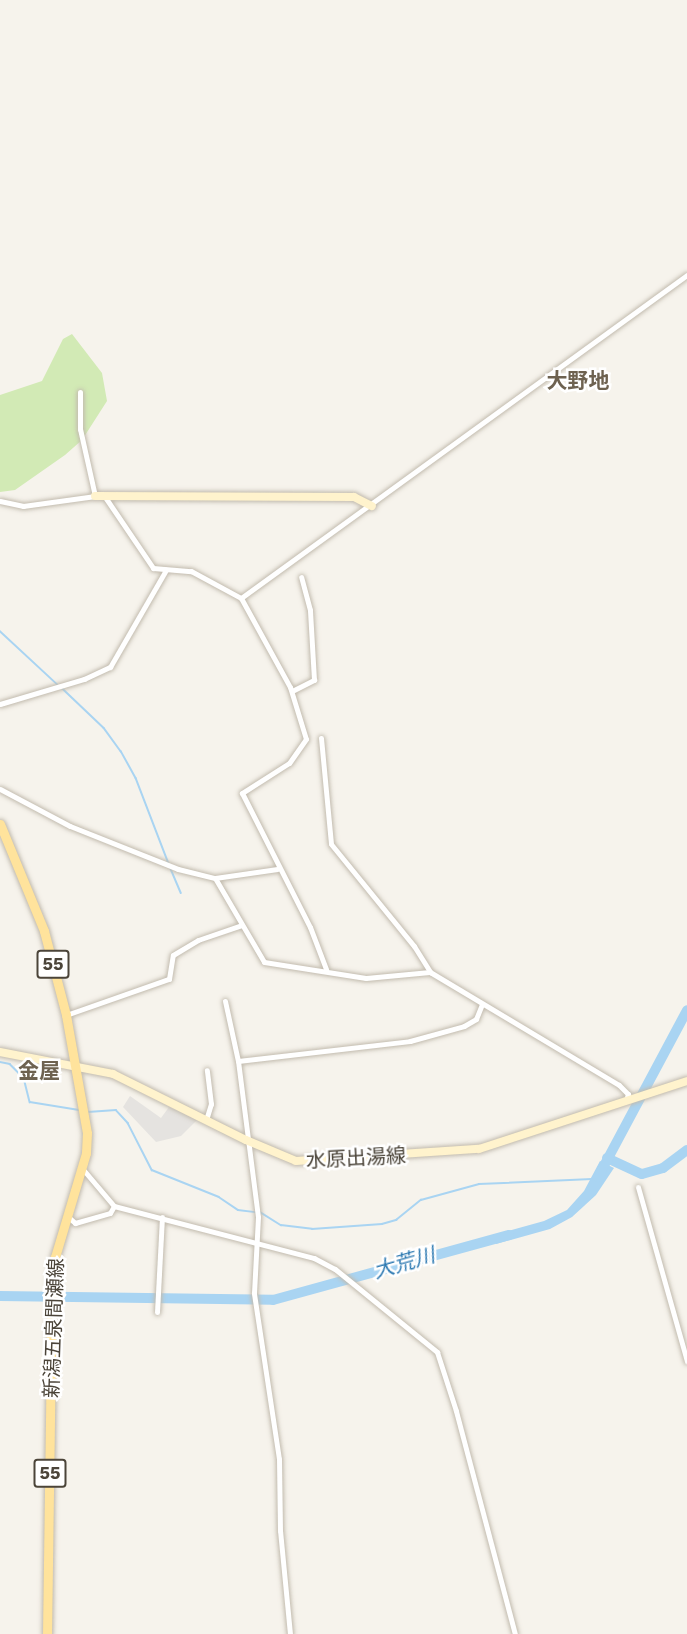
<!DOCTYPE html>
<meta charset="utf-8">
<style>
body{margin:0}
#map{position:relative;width:687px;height:1634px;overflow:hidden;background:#f6f3ec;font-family:"Work Sans","Noto Sans JP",sans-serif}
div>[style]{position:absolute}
.green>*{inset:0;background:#d2eab5}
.parking>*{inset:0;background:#e5e3e0}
.water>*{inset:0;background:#a9d4f2}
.stream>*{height:1.5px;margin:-0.75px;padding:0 0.75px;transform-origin:0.75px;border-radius:0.75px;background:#a9d4f2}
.river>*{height:10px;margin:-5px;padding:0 5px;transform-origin:5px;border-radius:5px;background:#a9d4f2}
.roads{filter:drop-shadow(0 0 2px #c2bbae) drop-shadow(0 0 2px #c2bbae)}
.street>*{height:5px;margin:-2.5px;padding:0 2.5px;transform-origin:2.5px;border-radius:2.5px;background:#fff}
.secondary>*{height:8px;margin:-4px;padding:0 4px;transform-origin:4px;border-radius:4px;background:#fff3cd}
.primary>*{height:9px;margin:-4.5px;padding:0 4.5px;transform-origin:4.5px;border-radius:4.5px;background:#ffe39c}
span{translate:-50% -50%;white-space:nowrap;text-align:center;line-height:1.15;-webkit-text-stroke:5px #fff;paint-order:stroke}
.shield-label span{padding:2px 4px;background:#fff;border:2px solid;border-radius:4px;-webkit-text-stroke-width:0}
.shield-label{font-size:18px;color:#4b4439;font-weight:700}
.street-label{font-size:20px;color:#4b4439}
.neighbourhood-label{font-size:21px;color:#6e6250;font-weight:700}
.water-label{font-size:21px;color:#2e7ab2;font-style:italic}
</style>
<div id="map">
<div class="green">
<i style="clip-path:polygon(72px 334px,102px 373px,107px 401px,82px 440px,65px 455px,15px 490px,0 492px,0 395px,42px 381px,63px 339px)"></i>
</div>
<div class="parking">
<i style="clip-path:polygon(130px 1096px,161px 1118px,169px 1107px,197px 1120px,181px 1136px,156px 1142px,123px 1107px)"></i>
</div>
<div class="water">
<i style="clip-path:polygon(600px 1161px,614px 1168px,596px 1195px,572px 1217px,550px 1229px,496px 1244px,494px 1235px,544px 1221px,567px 1210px,584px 1191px)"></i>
</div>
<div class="stream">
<i style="left:0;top:631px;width:78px;rotate:42.9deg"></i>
<i style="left:61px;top:687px;width:59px;rotate:43.6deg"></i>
<i style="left:104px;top:728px;width:29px;rotate:54deg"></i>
<i style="left:121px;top:751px;width:31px;rotate:61deg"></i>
<i style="left:136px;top:778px;width:92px;rotate:69deg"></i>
<i style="left:171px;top:869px;width:26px;rotate:67deg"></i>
<i style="left:0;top:1062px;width:10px;rotate:11deg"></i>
<i style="left:10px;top:1064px;width:20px;rotate:45deg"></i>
<i style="left:24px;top:1078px;width:25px;rotate:76deg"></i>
<i style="left:30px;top:1102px;width:51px;rotate:9.1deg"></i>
<i style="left:88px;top:1112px;width:28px;rotate:-4deg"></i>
<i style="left:116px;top:1110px;width:18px;rotate:47deg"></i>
<i style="left:128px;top:1123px;width:53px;rotate:62.9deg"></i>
<i style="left:152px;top:1170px;width:72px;rotate:21.9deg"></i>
<i style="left:219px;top:1197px;width:23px;rotate:34deg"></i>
<i style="left:238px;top:1210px;width:17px;rotate:7deg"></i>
<i style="left:260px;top:1212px;width:25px;rotate:32deg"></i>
<i style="left:281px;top:1225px;width:31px;rotate:7deg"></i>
<i style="left:312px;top:1229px;width:70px;rotate:-4.1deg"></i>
<i style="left:382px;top:1224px;width:15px;rotate:-16deg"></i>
<i style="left:396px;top:1220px;width:32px;rotate:-39deg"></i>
<i style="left:421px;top:1200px;width:60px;rotate:-15.4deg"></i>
<i style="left:479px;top:1184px;width:113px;rotate:-2.5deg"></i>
</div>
<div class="river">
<i style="left:607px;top:1158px;width:38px;rotate:25deg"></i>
<i style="left:642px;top:1174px;width:22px;rotate:-16deg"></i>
<i style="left:663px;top:1168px;width:30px;rotate:-37deg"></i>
<i style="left:598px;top:1177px;width:189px;rotate:-61.9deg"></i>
<i style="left:0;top:1296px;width:273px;rotate:0.8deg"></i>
<i style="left:273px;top:1300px;width:245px;rotate:-15.4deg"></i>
</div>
<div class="roads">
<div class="street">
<i style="left:105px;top:497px;width:86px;rotate:55.9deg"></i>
<i style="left:153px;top:568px;width:38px;rotate:5deg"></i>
<i style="left:191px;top:571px;width:57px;rotate:28.4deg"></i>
<i style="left:241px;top:598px;width:102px;rotate:61.2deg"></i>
<i style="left:290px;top:687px;width:54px;rotate:72.9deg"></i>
<i style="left:306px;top:739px;width:29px;rotate:125deg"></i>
<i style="left:289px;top:763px;width:56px;rotate:147.4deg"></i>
<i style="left:242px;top:793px;width:150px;rotate:63.1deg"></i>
<i style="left:310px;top:927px;width:45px;rotate:69.1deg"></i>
<i style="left:0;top:501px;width:24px;rotate:12deg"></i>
<i style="left:23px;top:506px;width:73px;rotate:-7.9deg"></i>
<i style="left:95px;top:496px;width:69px;rotate:-102.6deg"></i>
<i style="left:80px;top:429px;width:37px;rotate:-90deg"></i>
<i style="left:241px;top:598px;width:551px;rotate:-35.91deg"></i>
<i style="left:292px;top:691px;width:25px;rotate:-27deg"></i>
<i style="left:314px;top:680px;width:70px;rotate:-93.3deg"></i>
<i style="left:310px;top:610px;width:34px;rotate:-105deg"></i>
<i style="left:0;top:704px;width:88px;rotate:-16.6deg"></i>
<i style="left:84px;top:679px;width:29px;rotate:-25deg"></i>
<i style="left:110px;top:667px;width:112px;rotate:-60deg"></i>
<i style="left:321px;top:738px;width:106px;rotate:84.6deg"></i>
<i style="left:331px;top:844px;width:132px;rotate:50.9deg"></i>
<i style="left:414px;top:946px;width:31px;rotate:58deg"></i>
<i style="left:430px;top:972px;width:220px;rotate:30.9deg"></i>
<i style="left:619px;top:1085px;width:13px;rotate:45deg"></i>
<i style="left:628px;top:1094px;width:6px;rotate:108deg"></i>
<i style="left:0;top:789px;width:79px;rotate:27.9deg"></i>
<i style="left:70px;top:826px;width:116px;rotate:21.7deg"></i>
<i style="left:178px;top:869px;width:38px;rotate:14deg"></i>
<i style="left:215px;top:878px;width:63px;rotate:-8.3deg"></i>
<i style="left:215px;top:878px;width:97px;rotate:59.7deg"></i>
<i style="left:264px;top:962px;width:103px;rotate:8.9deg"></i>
<i style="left:366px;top:978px;width:64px;rotate:-5.4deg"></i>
<i style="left:225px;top:1001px;width:61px;rotate:77.8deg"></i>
<i style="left:66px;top:1015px;width:109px;rotate:-19.3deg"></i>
<i style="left:169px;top:979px;width:24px;rotate:-81deg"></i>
<i style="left:173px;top:955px;width:29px;rotate:-31deg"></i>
<i style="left:198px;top:940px;width:46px;rotate:-18.8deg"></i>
<i style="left:206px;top:1120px;width:17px;rotate:-73deg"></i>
<i style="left:211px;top:1104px;width:34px;rotate:-97deg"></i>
<i style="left:81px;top:1167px;width:51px;rotate:49.8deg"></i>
<i style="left:114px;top:1206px;width:207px;rotate:14.6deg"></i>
<i style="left:314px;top:1258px;width:24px;rotate:28deg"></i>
<i style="left:335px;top:1269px;width:132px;rotate:39.1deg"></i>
<i style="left:437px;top:1352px;width:62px;rotate:72.1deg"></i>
<i style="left:456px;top:1411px;width:231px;rotate:75.2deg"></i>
<i style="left:638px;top:1187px;width:181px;rotate:74.3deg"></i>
<i style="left:67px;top:1216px;width:11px;rotate:41deg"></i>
<i style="left:75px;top:1223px;width:36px;rotate:-16deg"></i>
<i style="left:110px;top:1213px;width:8px;rotate:-60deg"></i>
<i style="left:157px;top:1312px;width:95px;rotate:-87deg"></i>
<i style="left:290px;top:1634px;width:103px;rotate:-95.5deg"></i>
<i style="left:280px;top:1531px;width:72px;rotate:-90.8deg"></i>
<i style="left:279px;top:1459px;width:168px;rotate:-98.6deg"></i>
<i style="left:254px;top:1293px;width:76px;rotate:-87deg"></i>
<i style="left:258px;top:1217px;width:157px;rotate:-97.3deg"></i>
<i style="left:238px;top:1061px;width:173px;rotate:-6.6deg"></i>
<i style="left:410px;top:1041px;width:56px;rotate:-15.5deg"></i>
<i style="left:464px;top:1026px;width:14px;rotate:-30deg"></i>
<i style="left:476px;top:1019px;width:16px;rotate:-68deg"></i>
</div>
<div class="secondary">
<i style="left:95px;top:496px;width:259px;rotate:0.2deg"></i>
<i style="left:354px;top:497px;width:20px;rotate:27deg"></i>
<i style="left:0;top:1052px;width:115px;rotate:11deg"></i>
<i style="left:113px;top:1074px;width:148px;rotate:26.4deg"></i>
<i style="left:246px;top:1140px;width:54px;rotate:22.8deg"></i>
<i style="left:296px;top:1161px;width:183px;rotate:-3.8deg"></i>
<i style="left:479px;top:1149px;width:219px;rotate:-18.1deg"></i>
</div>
<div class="primary">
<i style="left:0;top:824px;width:116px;rotate:67.6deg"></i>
<i style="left:44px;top:931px;width:87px;rotate:75.3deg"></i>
<i style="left:66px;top:1015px;width:120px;rotate:79.9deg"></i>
<i style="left:87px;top:1133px;width:20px;rotate:93deg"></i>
<i style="left:86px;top:1153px;width:109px;rotate:106.6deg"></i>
<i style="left:55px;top:1257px;width:20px;rotate:99deg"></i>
<i style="left:52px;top:1277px;width:357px;rotate:90.8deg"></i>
</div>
</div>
<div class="shield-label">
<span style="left:53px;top:964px">55</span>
<span style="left:50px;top:1473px">55</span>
</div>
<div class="street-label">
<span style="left:356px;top:1158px;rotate:-3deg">水原出湯線</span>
<span style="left:54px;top:1328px;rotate:-88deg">新潟五泉間瀬線</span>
</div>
<div class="neighbourhood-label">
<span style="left:578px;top:381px">大野地</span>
<span style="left:39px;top:1071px">金屋</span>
</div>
<div class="water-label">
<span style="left:404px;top:1263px;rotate:-16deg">大荒川</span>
</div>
</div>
